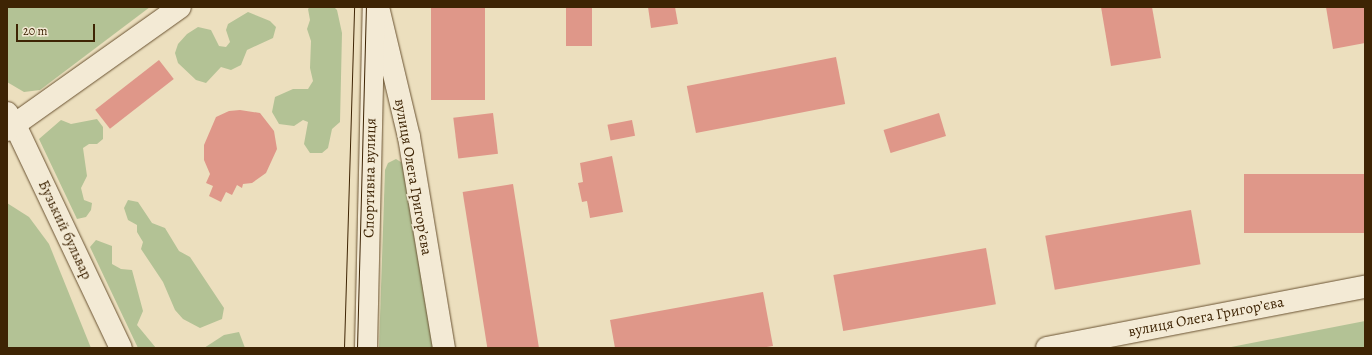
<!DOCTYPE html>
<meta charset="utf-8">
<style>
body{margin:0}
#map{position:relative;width:1372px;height:355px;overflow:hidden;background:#ecdfbe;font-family:Alegreya,serif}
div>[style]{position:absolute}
.green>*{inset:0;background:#b3c295}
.building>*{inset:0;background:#df9789;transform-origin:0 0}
.roads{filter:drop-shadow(0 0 1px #6a5332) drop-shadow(0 0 1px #6a5332)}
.minor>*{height:22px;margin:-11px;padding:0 11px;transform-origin:11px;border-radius:11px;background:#f3ead5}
.tertiary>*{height:22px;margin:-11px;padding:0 11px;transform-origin:11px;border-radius:11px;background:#f3ead5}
.tram>*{height:1px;margin:-0.5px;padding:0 0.5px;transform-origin:0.5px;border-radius:0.5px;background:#3e2404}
span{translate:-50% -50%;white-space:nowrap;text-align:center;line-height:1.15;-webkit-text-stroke:3.5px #f3ead5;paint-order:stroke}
.street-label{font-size:15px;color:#3e2404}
.frame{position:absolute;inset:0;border:8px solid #3e2404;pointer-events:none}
.scale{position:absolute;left:16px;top:24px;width:79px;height:18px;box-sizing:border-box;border:2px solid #3e2404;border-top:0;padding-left:5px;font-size:12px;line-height:14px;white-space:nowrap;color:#3e2404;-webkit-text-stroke:3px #f3ead5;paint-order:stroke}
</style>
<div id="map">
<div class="green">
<i style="clip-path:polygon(7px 7px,150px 7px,40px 90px,24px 92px,7px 82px)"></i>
<i style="clip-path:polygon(310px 7px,334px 7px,337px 10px,342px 33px,340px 122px,332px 129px,328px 148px,322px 153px,310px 153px,304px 144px,308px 122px,303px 120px,294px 126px,279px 124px,272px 112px,275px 97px,293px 89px,308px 89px,313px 81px,310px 68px,311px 41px,307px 29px,310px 20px,308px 9px)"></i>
<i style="clip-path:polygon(248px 12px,270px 21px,276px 27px,273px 38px,247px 50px,241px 65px,231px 70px,221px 67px,206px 83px,196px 80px,178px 63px,175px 53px,178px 44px,187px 34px,198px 27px,211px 30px,219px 46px,226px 47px,230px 42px,226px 30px,228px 24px)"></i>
<i style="clip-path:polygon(97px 119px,103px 127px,103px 139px,97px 144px,89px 144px,83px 148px,87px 176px,81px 188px,84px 200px,92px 203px,91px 210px,86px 217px,77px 219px,39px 139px,61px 120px,71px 124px)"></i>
<i style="clip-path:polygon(396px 159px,404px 164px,435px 348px,379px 348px,385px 170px,388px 163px)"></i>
<i style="clip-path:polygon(128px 200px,138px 202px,152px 223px,165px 228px,179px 251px,190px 257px,224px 308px,222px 319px,200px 328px,183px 319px,175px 310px,163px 282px,141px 249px,143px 242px,137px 232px,137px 225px,128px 220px,124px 208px)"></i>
<i style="clip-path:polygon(7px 203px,29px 217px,49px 244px,91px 348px,7px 348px)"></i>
<i style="clip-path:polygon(96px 240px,112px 246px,112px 264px,121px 269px,132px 270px,143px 311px,137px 325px,156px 348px,138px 348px,90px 247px)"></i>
<i style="clip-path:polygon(1365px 321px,1365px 348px,1226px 348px)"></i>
<i style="clip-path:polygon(239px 332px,245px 348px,204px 348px,224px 335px)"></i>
</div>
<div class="building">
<i style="left:431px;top:7px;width:54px;height:93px"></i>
<i style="left:566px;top:7px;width:26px;height:39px"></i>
<i style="clip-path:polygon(648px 7px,675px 7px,678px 24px,651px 28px)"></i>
<i style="clip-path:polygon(1101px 7px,1152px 7px,1161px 58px,1111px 66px)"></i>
<i style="clip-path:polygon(1326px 7px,1365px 7px,1365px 43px,1333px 49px)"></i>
<i style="left:836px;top:57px;width:48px;height:152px;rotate:79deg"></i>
<i style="left:159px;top:60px;width:24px;height:81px;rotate:52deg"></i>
<i style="clip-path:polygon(240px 110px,260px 113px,274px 131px,277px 149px,266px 173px,252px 183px,243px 184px,242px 188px,237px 185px,232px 195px,226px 192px,221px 202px,209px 196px,213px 186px,206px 183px,210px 174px,204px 160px,204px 145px,216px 117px,229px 111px)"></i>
<i style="left:493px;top:113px;width:41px;height:40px;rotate:83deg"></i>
<i style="left:939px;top:113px;width:24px;height:58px;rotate:73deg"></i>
<i style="left:632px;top:120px;width:16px;height:25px;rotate:79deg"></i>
<i style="clip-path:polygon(612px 156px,623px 212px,590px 218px,587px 201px,582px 202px,578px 183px,583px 182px,580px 163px)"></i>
<i style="left:1365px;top:174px;width:59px;height:121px;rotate:90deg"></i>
<i style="left:513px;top:184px;width:166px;height:51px;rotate:81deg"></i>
<i style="left:1191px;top:210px;width:55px;height:148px;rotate:80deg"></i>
<i style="left:986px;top:248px;width:57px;height:155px;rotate:80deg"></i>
<i style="clip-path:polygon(763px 292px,773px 346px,761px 348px,615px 348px,610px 320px)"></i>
</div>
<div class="roads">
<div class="minor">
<i style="left:378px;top:7px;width:134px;rotate:76.6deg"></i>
<i style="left:409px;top:137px;width:214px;rotate:80.6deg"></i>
<i style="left:7px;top:113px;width:14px;rotate:56deg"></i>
<i style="left:15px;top:125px;width:247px;rotate:64.6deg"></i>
<i style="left:7px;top:130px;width:212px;rotate:-35.4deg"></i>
<i style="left:1047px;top:348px;width:324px;rotate:-10.9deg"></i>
</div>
<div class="tertiary">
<i style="left:366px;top:348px;width:341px;rotate:-88.7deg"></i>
</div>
</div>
<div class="tram">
<i style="left:344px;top:348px;width:341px;rotate:-88.3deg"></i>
<i style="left:357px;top:348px;width:341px;rotate:-88.5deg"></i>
</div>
<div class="street-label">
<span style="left:413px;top:177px;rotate:80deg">вулиця Олега Григорʼєва</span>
<span style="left:370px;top:178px;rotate:-89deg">Спортивна вулиця</span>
<span style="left:65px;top:230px;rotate:65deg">Бузький бульвар</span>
<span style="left:1206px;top:317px;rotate:-11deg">вулиця Олега Григорʼєва</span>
</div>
<div class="frame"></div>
<div class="scale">20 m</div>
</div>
